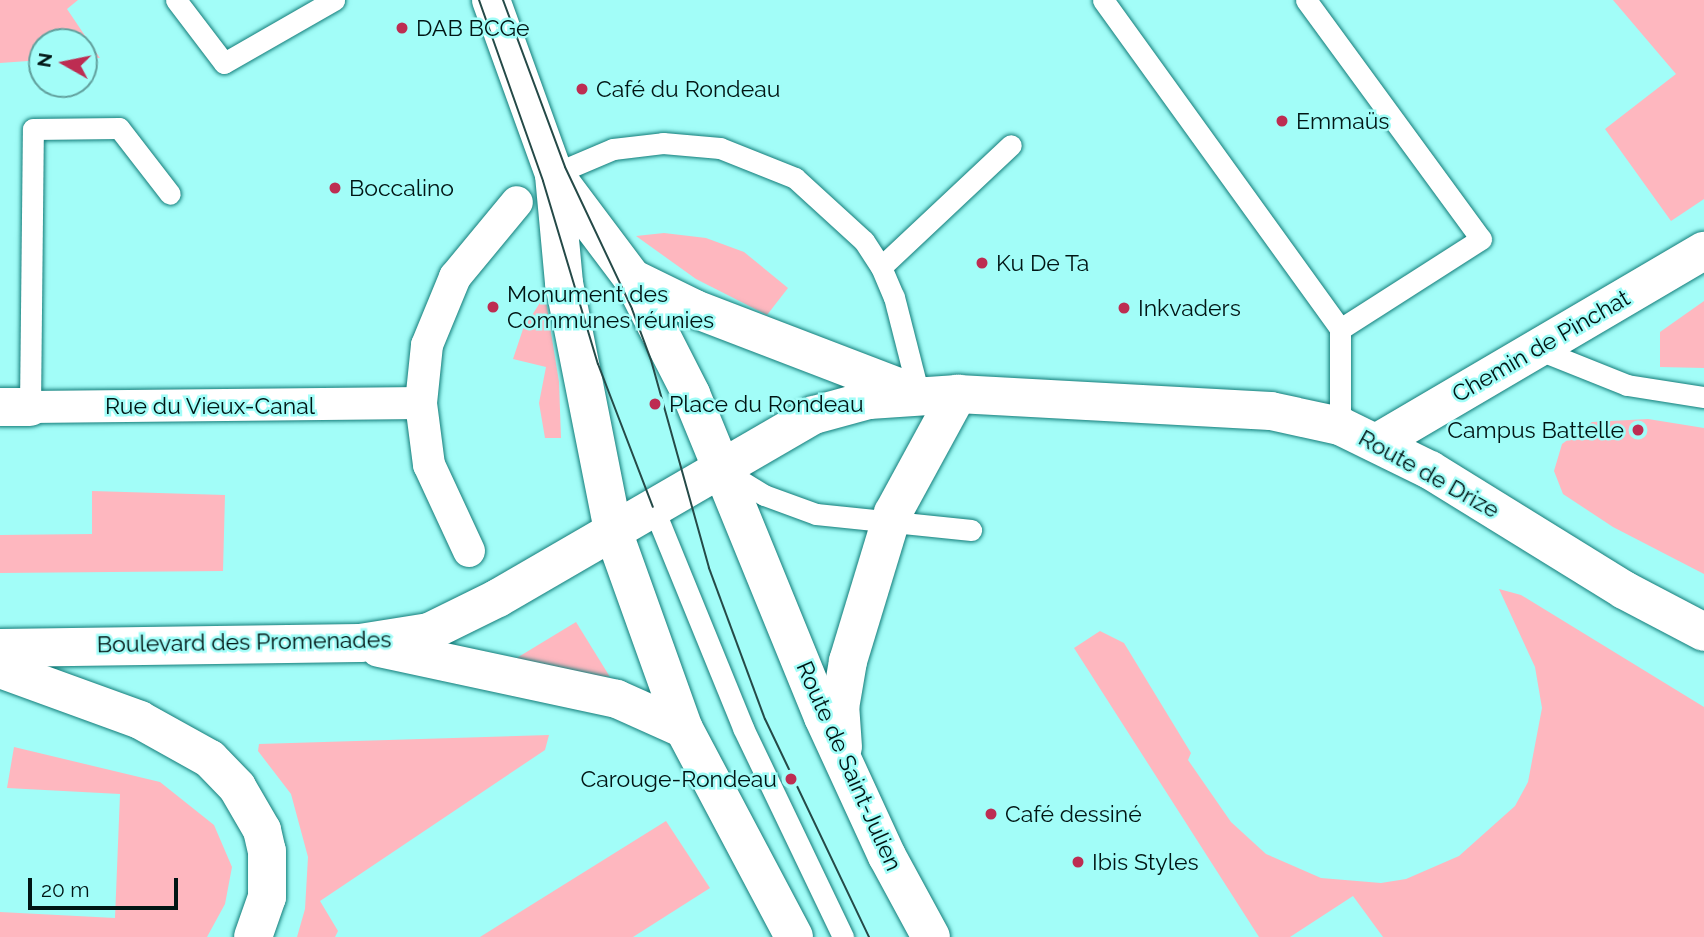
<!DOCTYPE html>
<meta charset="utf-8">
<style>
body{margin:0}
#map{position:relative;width:1704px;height:937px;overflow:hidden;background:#a2fdf8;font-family:Raleway,sans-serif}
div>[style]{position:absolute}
.green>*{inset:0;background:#feb7bf}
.roads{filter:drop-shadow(0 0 2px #137c79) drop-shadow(0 0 2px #137c79)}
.service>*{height:21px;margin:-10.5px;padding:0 10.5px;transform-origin:10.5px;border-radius:10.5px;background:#fff}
.pedestrian>*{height:32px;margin:-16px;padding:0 16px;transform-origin:16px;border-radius:16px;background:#fff}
.minor>*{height:38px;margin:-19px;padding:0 19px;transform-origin:19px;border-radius:19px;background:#fff}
.tertiary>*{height:38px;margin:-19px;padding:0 19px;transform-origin:19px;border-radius:19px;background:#fff}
.secondary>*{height:38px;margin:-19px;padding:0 19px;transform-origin:19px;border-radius:19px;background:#fff}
.tram>*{height:2px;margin:-1px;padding:0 1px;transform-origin:1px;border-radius:1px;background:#254a48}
.dots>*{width:19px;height:19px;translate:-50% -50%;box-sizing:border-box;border:4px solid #a2fdf8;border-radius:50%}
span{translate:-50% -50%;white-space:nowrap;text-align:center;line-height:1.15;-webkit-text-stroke:5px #a2fdf8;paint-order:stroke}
.poi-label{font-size:23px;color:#001514}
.left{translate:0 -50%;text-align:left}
.right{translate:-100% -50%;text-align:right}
.street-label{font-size:23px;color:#001514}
.north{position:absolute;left:28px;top:28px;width:70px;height:70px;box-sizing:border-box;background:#a2fdf8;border:2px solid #61a09d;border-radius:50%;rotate:279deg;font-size:19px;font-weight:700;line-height:28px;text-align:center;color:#001514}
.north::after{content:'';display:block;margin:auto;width:24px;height:32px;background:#bd2d52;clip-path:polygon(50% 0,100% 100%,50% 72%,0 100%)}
.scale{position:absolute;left:28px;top:878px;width:150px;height:32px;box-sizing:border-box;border:4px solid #001514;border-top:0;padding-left:9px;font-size:21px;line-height:24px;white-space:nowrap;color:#001514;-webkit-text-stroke:5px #a2fdf8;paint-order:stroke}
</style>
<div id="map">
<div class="green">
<i style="clip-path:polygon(0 0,78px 0,67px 9px,100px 58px,84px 58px,84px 42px,42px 42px,42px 60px,0 63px)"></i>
<i style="clip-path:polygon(1613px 0,1704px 0,1704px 199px,1671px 221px,1605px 129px,1676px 74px)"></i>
<i style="clip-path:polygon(664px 233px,706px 238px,744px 252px,788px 288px,767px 315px,696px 279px,636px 236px)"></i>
<i style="clip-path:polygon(545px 295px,559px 382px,561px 438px,545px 438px,539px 403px,546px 367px,513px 359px,523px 329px)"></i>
<i style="clip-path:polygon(1704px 301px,1704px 368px,1660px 367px,1660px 332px)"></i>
<i style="clip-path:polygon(1648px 419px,1704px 428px,1704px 574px,1613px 527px,1563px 494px,1554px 471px,1562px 444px,1592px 422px)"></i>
<i style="clip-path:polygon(92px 491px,225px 495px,223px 571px,0 573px,0 535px,92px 534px)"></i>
<i style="clip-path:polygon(1499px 589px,1521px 595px,1704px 707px,1704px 937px,1383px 937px,1353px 896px,1290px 937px,1259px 937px,1074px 648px,1100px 631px,1124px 643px,1191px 753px,1188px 760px,1231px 822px,1266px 854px,1321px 878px,1381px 883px,1406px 879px,1459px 856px,1515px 806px,1528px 782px,1542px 708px,1535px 667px)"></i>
<i style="clip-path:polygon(576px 622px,610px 677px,505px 665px)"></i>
<i style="clip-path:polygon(549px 735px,545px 750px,320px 901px,338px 931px,335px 937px,297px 937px,305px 909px,308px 857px,291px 794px,258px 751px,259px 744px)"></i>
<i style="clip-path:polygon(14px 747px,160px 782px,214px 825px,232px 867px,225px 904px,207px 937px,0 937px,0 912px,115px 918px,120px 794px,7px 788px)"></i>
<i style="clip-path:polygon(666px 821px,710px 888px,633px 937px,480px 937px)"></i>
</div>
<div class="roads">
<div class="service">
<i style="left:176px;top:0;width:79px;rotate:52.7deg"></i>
<i style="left:224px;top:63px;width:127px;rotate:-29.8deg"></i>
<i style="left:1103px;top:0;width:405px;rotate:54.2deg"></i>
<i style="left:1340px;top:329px;width:97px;rotate:90deg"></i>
<i style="left:1306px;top:0;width:296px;rotate:53.8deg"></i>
<i style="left:1481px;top:239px;width:167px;rotate:147.4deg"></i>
<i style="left:554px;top:174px;width:64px;rotate:-23deg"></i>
<i style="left:613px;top:149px;width:50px;rotate:-6.8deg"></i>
<i style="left:663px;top:143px;width:57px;rotate:5deg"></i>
<i style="left:720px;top:148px;width:81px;rotate:21.8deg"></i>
<i style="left:795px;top:178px;width:93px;rotate:42.4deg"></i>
<i style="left:864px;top:241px;width:31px;rotate:57deg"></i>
<i style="left:881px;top:267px;width:33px;rotate:67deg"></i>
<i style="left:894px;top:297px;width:101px;rotate:75.7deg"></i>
<i style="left:881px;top:267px;width:178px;rotate:-43.2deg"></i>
<i style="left:1537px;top:349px;width:97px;rotate:21.8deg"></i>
<i style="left:1627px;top:385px;width:78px;rotate:8.9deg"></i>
<i style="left:30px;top:407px;width:278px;rotate:-89.4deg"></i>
<i style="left:33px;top:129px;width:86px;rotate:-0.7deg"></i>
<i style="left:119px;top:128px;width:83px;rotate:52.3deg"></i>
<i style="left:728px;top:473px;width:42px;rotate:31.4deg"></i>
<i style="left:764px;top:495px;width:55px;rotate:20.1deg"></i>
<i style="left:816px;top:514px;width:156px;rotate:5.9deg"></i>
<i style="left:653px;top:507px;width:239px;rotate:67.8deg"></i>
<i style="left:743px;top:728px;width:232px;rotate:64.4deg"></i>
</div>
<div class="pedestrian">
<i style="left:30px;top:407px;width:391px;rotate:-0.6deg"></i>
<i style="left:469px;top:551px;width:95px;rotate:-114.9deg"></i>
<i style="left:429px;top:465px;width:63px;rotate:-97.4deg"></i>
<i style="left:421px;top:403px;width:58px;rotate:-84.1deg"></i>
<i style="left:427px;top:345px;width:74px;rotate:-67.6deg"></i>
<i style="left:455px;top:277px;width:97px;rotate:-50.4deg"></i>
</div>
<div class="minor">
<i style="left:0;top:407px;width:30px"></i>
</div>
<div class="tertiary">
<i style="left:491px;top:0;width:185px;rotate:70.1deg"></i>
<i style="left:554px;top:174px;width:130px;rotate:53.1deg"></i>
<i style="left:632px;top:278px;width:130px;rotate:63deg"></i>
<i style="left:691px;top:394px;width:79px;rotate:67.7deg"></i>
<i style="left:554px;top:175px;width:108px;rotate:84.7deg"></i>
<i style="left:564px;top:283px;width:253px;rotate:78.8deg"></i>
<i style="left:632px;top:278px;width:70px;rotate:26.2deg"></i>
<i style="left:695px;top:309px;width:240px;rotate:21deg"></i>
<i style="left:1378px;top:442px;width:378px;rotate:-30.4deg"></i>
<i style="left:0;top:669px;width:149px;rotate:20deg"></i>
<i style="left:140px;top:720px;width:80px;rotate:29.1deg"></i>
<i style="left:210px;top:759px;width:39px;rotate:46deg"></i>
<i style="left:237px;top:787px;width:50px;rotate:59.8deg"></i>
<i style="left:262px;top:830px;width:22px;rotate:77deg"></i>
<i style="left:267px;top:851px;width:46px;rotate:90deg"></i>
<i style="left:267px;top:897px;width:42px;rotate:109.3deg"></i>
</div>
<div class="secondary">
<i style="left:721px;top:467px;width:270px;rotate:67.8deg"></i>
<i style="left:823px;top:717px;width:153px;rotate:65.3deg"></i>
<i style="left:887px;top:856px;width:92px;rotate:61.5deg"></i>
<i style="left:613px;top:531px;width:210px;rotate:70.3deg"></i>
<i style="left:684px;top:729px;width:235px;rotate:62.1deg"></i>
<i style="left:0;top:648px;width:360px;rotate:-0.8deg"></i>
<i style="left:360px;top:643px;width:70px;rotate:-9.1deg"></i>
<i style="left:429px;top:632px;width:77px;rotate:-26.2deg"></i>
<i style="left:498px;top:598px;width:365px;rotate:-30.1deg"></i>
<i style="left:814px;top:415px;width:57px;rotate:-15.3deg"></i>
<i style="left:869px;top:400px;width:89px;rotate:-3.9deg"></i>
<i style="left:958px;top:394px;width:313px;rotate:3.1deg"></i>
<i style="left:1271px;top:411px;width:71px;rotate:12.3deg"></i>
<i style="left:1340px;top:426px;width:100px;rotate:26.1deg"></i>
<i style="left:1430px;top:470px;width:228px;rotate:31.7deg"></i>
<i style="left:1624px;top:590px;width:90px;rotate:27.7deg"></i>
<i style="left:379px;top:648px;width:243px;rotate:12.1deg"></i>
<i style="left:617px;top:699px;width:73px;rotate:24.1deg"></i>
<i style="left:843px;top:747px;width:39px;rotate:-94deg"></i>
<i style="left:840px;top:708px;width:48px;rotate:-80.3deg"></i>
<i style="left:848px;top:661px;width:155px;rotate:-73.1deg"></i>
<i style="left:893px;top:513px;width:136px;rotate:-61.4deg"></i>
</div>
</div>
<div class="tram">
<i style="left:479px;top:0;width:192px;rotate:70.5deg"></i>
<i style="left:543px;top:181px;width:191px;rotate:73.3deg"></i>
<i style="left:598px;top:364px;width:153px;rotate:69deg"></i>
<i style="left:503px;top:0;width:178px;rotate:69.6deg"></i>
<i style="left:565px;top:167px;width:157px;rotate:64.7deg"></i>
<i style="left:632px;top:309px;width:54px;rotate:69.6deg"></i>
<i style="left:651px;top:360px;width:216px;rotate:74.4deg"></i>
<i style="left:709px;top:568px;width:161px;rotate:69.7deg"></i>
<i style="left:765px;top:719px;width:242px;rotate:64.5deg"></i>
</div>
<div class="dots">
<i style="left:402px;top:28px;background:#bd2d52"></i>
<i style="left:582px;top:89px;background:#bd2d52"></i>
<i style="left:1282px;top:121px;background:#bd2d52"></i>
<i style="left:335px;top:188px;background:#bd2d52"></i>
<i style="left:982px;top:263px;background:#bd2d52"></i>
<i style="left:493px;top:307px;background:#bd2d52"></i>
<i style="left:1124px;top:308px;background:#bd2d52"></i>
<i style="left:655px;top:404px;background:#bd2d52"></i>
<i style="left:1638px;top:430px;background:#bd2d52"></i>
<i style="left:791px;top:779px;background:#bd2d52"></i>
<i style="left:991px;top:814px;background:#bd2d52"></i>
<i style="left:1078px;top:862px;background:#bd2d52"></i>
</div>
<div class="poi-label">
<span class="left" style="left:416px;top:28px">DAB BCGe</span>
<span class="left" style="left:596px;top:89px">Café du Rondeau</span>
<span class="left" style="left:1296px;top:121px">Emmaüs</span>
<span class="left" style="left:349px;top:188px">Boccalino</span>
<span class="left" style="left:996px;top:263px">Ku De Ta</span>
<span class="left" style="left:507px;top:307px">Monument des<br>Communes réunies</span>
<span class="left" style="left:1138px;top:308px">Inkvaders</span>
<span class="left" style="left:669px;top:404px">Place du Rondeau</span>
<span class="right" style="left:1624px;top:430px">Campus Battelle</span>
<span class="right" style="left:777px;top:779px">Carouge-Rondeau</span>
<span class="left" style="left:1005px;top:814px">Café dessiné</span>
<span class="left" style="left:1092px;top:862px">Ibis Styles</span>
</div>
<div class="street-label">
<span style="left:1541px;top:346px;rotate:-30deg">Chemin de Pinchat</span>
<span style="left:210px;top:406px">Rue du Vieux-Canal</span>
<span style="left:1429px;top:474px;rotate:29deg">Route de Drize</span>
<span style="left:244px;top:642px;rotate:-1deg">Boulevard des Promenades</span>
<span style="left:849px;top:766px;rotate:66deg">Route de Saint-Julien</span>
</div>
<div class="north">N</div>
<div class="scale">20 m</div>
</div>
